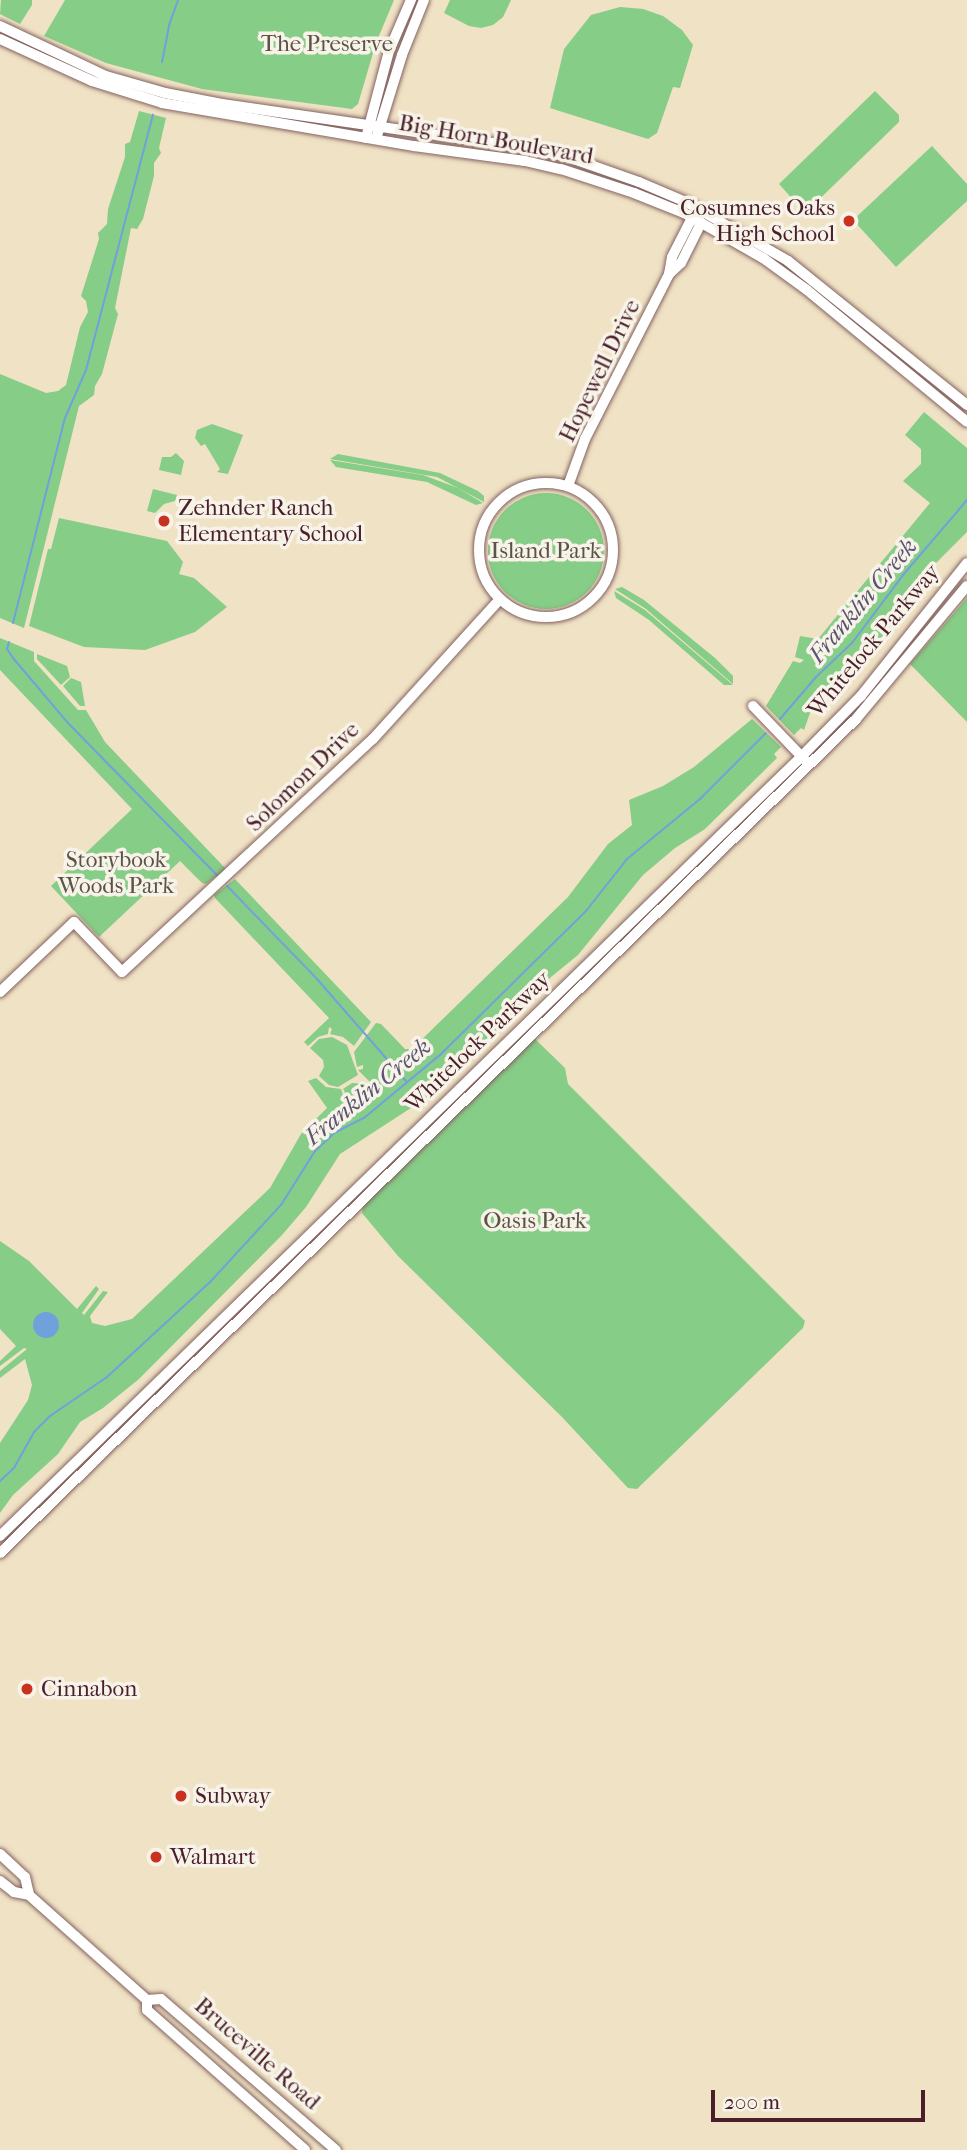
<!DOCTYPE html>
<style>
body{margin:0}
#map{position:relative;width:967px;height:2150px;overflow:hidden;background:#f0e2c5;font-family:"IM FELL French Canon",serif}
div>[style]{position:absolute}
.green>*{inset:0;background:#86cd87}
.round{border-radius:50%}
.water>*{inset:0;background:#71a1db}
.stream>*{height:2px;margin:-1px;padding:0 1px;transform-origin:1px;border-radius:1px;background:#71a1db}
.roads{filter:drop-shadow(0 0 2px #846361) drop-shadow(0 0 2px #846361)}
.tertiary>*{height:10px;margin:-5px;padding:0 5px;transform-origin:5px;border-radius:5px;background:#fff}
.tertiary>.ring{margin:-5px;padding:0;box-sizing:content-box;background:none;border:10px solid #fff;border-radius:50%}
.secondary>*{height:10px;margin:-5px;padding:0 5px;transform-origin:5px;border-radius:5px;background:#fff}
.dots>*{width:19px;height:19px;translate:-50% -50%;box-sizing:border-box;border:4px solid #f7f3e8;border-radius:50%}
span{translate:-50% -50%;white-space:nowrap;text-align:center;line-height:1.15;-webkit-text-stroke:7px #f7f3e8;paint-order:stroke}
.park-label{font-size:23px;color:#5c5347}
.street-label{font-size:23px;color:#4a1f2b}
.poi-label{font-size:23px;color:#4a1f2b}
.right{translate:-100% -50%;text-align:right}
.left{translate:0 -50%;text-align:left}
.water-label{font-size:24px;color:#5a5371;font-style:italic}
.scale{position:absolute;left:711px;top:2090px;width:214px;height:32px;box-sizing:border-box;border:4px solid #4a1f2b;border-top:0;padding-left:9px;font-size:21px;line-height:24px;white-space:nowrap;color:#4a1f2b;-webkit-text-stroke:5px #f7f3e8;paint-order:stroke}
</style>
<div id="map">
<div class="green">
<i style="clip-path:polygon(1px 0,32px 0,32px 5px,20px 24px,0 14px)"></i>
<i style="clip-path:polygon(65px 0,394px 0,376px 43px,358px 104px,352px 109px,202px 89px,106px 63px,44px 36px)"></i>
<i style="clip-path:polygon(450px 0,511px 0,503px 17px,493px 25px,481px 28px,469px 26px,444px 13px)"></i>
<i style="clip-path:polygon(620px 7px,643px 9px,663px 16px,682px 30px,693px 45px,680px 88px,673px 87px,657px 133px,648px 139px,550px 108px,564px 49px,591px 15px)"></i>
<i style="clip-path:polygon(875px 91px,899px 115px,899px 122px,805px 213px,779px 184px)"></i>
<i style="clip-path:polygon(139px 111px,166px 118px,159px 148px,161px 153px,154px 163px,154px 176px,143px 219px,137px 229px,131px 228px,115px 308px,118px 314px,102px 374px,95px 386px,94px 395px,79px 406px,24px 628px,0 618px,0 374px,46px 393px,58px 391px,66px 385px,80px 327px,88px 312px,86px 301px,81px 296px,99px 239px,98px 233px,107px 224px,108px 209px,125px 157px,125px 144px,130px 142px)"></i>
<i style="clip-path:polygon(932px 146px,967px 184px,967px 201px,896px 267px,853px 220px)"></i>
<i style="clip-path:polygon(924px 412px,967px 448px,967px 532px,930px 569px,875px 647px,827px 691px,810px 713px,804px 730px,801px 728px,794px 735px,766px 706px,793px 661px,800px 663px,804px 660px,795px 657px,800px 636px,818px 639px,930px 503px,903px 481px,921px 464px,921px 449px,905px 435px)"></i>
<i style="clip-path:polygon(212px 424px,243px 435px,228px 474px,217px 472px,220px 469px,205px 444px,201px 446px,195px 438px,197px 430px)"></i>
<i style="clip-path:polygon(176px 453px,184px 461px,181px 475px,159px 470px,162px 457px,171px 457px)"></i>
<i style="clip-path:polygon(338px 454px,440px 473px,478px 491px,484px 496px,484px 502px,437px 477px,330px 459px)"></i>
<i style="clip-path:polygon(330px 460px,423px 475px,458px 488px,483px 503px,476px 505px,427px 482px,336px 467px)"></i>
<i style="clip-path:polygon(153px 489px,177px 495px,175px 501px,164px 504px,155px 513px,147px 511px)"></i>
<i class="round" style="left:488px;top:493px;width:116px;height:116px"></i>
<i style="clip-path:polygon(59px 518px,167px 541px,183px 562px,179px 574px,194px 578px,227px 607px,195px 632px,145px 650px,84px 647px,29px 626px,48px 549px,51px 549px)"></i>
<i style="clip-path:polygon(622px 587px,644px 600px,715px 658px,733px 676px,733px 684px,646px 609px,615px 589px)"></i>
<i style="clip-path:polygon(614px 591px,645px 610px,733px 685px,724px 685px,649px 620px,616px 598px)"></i>
<i style="clip-path:polygon(967px 598px,967px 722px,910px 664px)"></i>
<i style="clip-path:polygon(0 638px,34px 652px,34px 661px,78px 710px,86px 710px,105px 742px,225px 868px,222px 872px,206px 884px,202px 883px,180px 861px,99px 937px,51px 886px,132px 809px,0 670px)"></i>
<i style="clip-path:polygon(37px 654px,67px 666px,70px 677px,61px 685px,37px 659px)"></i>
<i style="clip-path:polygon(71px 678px,81px 682px,85px 706px,80px 706px,63px 686px)"></i>
<i style="clip-path:polygon(752px 719px,781px 747px,774px 754px,777px 758px,705px 829px,675px 848px,643px 875px,578px 955px,551px 977px,479px 1051px,437px 1086px,434px 1093px,340px 1154px,306px 1207px,282px 1235px,139px 1379px,103px 1408px,80px 1422px,58px 1454px,13px 1495px,0 1513px,0 1443px,28px 1400px,32px 1385px,25px 1359px,0 1378px,0 1371px,27px 1349px,24px 1348px,0 1366px,0 1361px,16px 1346px,0 1329px,0 1241px,29px 1261px,77px 1309px,96px 1286px,99px 1289px,82px 1313px,84px 1315px,103px 1291px,108px 1292px,90px 1316px,92px 1323px,105px 1326px,132px 1319px,270px 1188px,301px 1134px,327px 1108px,308px 1081px,316px 1078px,326px 1087px,341px 1089px,343px 1095px,345px 1092px,343px 1089px,352px 1083px,368px 1084px,370px 1082px,358px 1070px,363px 1069px,363px 1065px,357px 1067px,354px 1052px,376px 1023px,381px 1024px,405px 1049px,412px 1049px,568px 897px,608px 844px,632px 825px,629px 800px,663px 786px,694px 767px)"></i>
<i style="clip-path:polygon(235px 879px,371px 1022px,354px 1046px,343px 1037px,330px 1034px,332px 1029px,329px 1027px,328px 1034px,318px 1037px,308px 1046px,304px 1042px,329px 1018px,215px 898px,214px 895px)"></i>
<i style="clip-path:polygon(332px 1037px,347px 1045px,358px 1075px,338px 1087px,329px 1085px,319px 1076px,324px 1067px,323px 1060px,310px 1048px,319px 1039px)"></i>
<i style="clip-path:polygon(534px 1038px,565px 1068px,568px 1084px,805px 1321px,803px 1328px,637px 1489px,628px 1488px,562px 1417px,398px 1256px,362px 1213px,363px 1205px)"></i>
</div>
<div class="water">
<i class="round" style="left:33px;top:1312px;width:26px;height:26px"></i>
</div>
<div class="stream">
<i style="left:162px;top:62px;width:38px;rotate:-79deg"></i>
<i style="left:169px;top:25px;width:27px;rotate:-70deg"></i>
<i style="left:13px;top:623px;width:211px;rotate:-75.8deg"></i>
<i style="left:65px;top:418px;width:52px;rotate:-66.4deg"></i>
<i style="left:86px;top:370px;width:264px;rotate:-75.3deg"></i>
<i style="left:9px;top:642px;width:7px;rotate:106deg"></i>
<i style="left:7px;top:649px;width:11px;rotate:56deg"></i>
<i style="left:13px;top:658px;width:85px;rotate:49.8deg"></i>
<i style="left:68px;top:723px;width:213px;rotate:45.6deg"></i>
<i style="left:780px;top:719px;width:55px;rotate:-49.4deg"></i>
<i style="left:816px;top:677px;width:50px;rotate:-43.4deg"></i>
<i style="left:852px;top:643px;width:85px;rotate:-53.1deg"></i>
<i style="left:903px;top:575px;width:99px;rotate:-49.5deg"></i>
<i style="left:227px;top:886px;width:129px;rotate:45.9deg"></i>
<i style="left:317px;top:979px;width:135px;rotate:48.9deg"></i>
<i style="left:0;top:1481px;width:19px;rotate:-43deg"></i>
<i style="left:14px;top:1468px;width:41px;rotate:-60.9deg"></i>
<i style="left:34px;top:1432px;width:23px;rotate:-45deg"></i>
<i style="left:50px;top:1416px;width:69px;rotate:-34.4deg"></i>
<i style="left:107px;top:1377px;width:142px;rotate:-42.7deg"></i>
<i style="left:211px;top:1281px;width:103px;rotate:-47.4deg"></i>
<i style="left:281px;top:1205px;width:64px;rotate:-57.8deg"></i>
<i style="left:315px;top:1151px;width:26px;rotate:-43deg"></i>
<i style="left:334px;top:1133px;width:34px;rotate:-27deg"></i>
<i style="left:364px;top:1118px;width:100px;rotate:-39.7deg"></i>
<i style="left:441px;top:1054px;width:204px;rotate:-44.6deg"></i>
<i style="left:586px;top:911px;width:66px;rotate:-51.7deg"></i>
<i style="left:627px;top:859px;width:94px;rotate:-39.4deg"></i>
<i style="left:700px;top:799px;width:93px;rotate:-45deg"></i>
</div>
<div class="roads">
<div class="tertiary">
<i style="left:366px;top:138px;width:90px;rotate:-75.2deg"></i>
<i style="left:389px;top:51px;width:56px;rotate:-66.7deg"></i>
<i style="left:376px;top:139px;width:88px;rotate:-72.8deg"></i>
<i style="left:402px;top:55px;width:59px;rotate:-68.2deg"></i>
<i style="left:669px;top:274px;width:16px;rotate:-43deg"></i>
<i style="left:681px;top:263px;width:45px;rotate:-63.4deg"></i>
<i class="ring" style="left:479px;top:483px;width:124px;height:124px"></i>
<i style="left:568px;top:486px;width:50px;rotate:-70.1deg"></i>
<i style="left:585px;top:439px;width:185px;rotate:-63deg"></i>
<i style="left:669px;top:274px;width:17px;rotate:-80deg"></i>
<i style="left:672px;top:257px;width:44px;rotate:-62.9deg"></i>
<i style="left:753px;top:706px;width:76px;rotate:46.1deg"></i>
<i style="left:0;top:992px;width:102px;rotate:-43.4deg"></i>
<i style="left:74px;top:922px;width:69px;rotate:46.2deg"></i>
<i style="left:122px;top:972px;width:342px;rotate:-42.9deg"></i>
<i style="left:373px;top:739px;width:189px;rotate:-47.8deg"></i>
</div>
<div class="secondary">
<i style="left:0;top:26px;width:117px;rotate:25.3deg"></i>
<i style="left:106px;top:76px;width:61px;rotate:16.1deg"></i>
<i style="left:165px;top:93px;width:58px;rotate:10.9deg"></i>
<i style="left:222px;top:104px;width:308px;rotate:8.2deg"></i>
<i style="left:527px;top:148px;width:39px;rotate:12deg"></i>
<i style="left:565px;top:156px;width:78px;rotate:19.4deg"></i>
<i style="left:639px;top:182px;width:51px;rotate:23.1deg"></i>
<i style="left:686px;top:202px;width:118px;rotate:30deg"></i>
<i style="left:788px;top:261px;width:230px;rotate:38.8deg"></i>
<i style="left:0;top:39px;width:101px;rotate:24.5deg"></i>
<i style="left:92px;top:81px;width:73px;rotate:17.4deg"></i>
<i style="left:162px;top:103px;width:256px;rotate:9.7deg"></i>
<i style="left:414px;top:146px;width:112px;rotate:7.7deg"></i>
<i style="left:525px;top:161px;width:37px;rotate:13deg"></i>
<i style="left:561px;top:169px;width:77px;rotate:18.2deg"></i>
<i style="left:634px;top:193px;width:54px;rotate:21.8deg"></i>
<i style="left:684px;top:213px;width:91px;rotate:29.7deg"></i>
<i style="left:763px;top:258px;width:54px;rotate:36deg"></i>
<i style="left:807px;top:290px;width:207px;rotate:39.5deg"></i>
<i style="left:0;top:1536px;width:1119px;rotate:-44.2deg"></i>
<i style="left:802px;top:756px;width:84px;rotate:-45.5deg"></i>
<i style="left:861px;top:696px;width:170px;rotate:-51.4deg"></i>
<i style="left:0;top:1553px;width:1195px;rotate:-44.25deg"></i>
<i style="left:856px;top:719px;width:173px;rotate:-50.2deg"></i>
<i style="left:0;top:1854px;width:34px;rotate:43deg"></i>
<i style="left:25px;top:1877px;width:18px;rotate:77deg"></i>
<i style="left:0;top:1881px;width:18px;rotate:38deg"></i>
<i style="left:14px;top:1892px;width:15px;rotate:11deg"></i>
<i style="left:29px;top:1895px;width:158px;rotate:41.7deg"></i>
<i style="left:147px;top:2000px;width:14px;rotate:-4deg"></i>
<i style="left:161px;top:1999px;width:231px;rotate:40.8deg"></i>
<i style="left:147px;top:2000px;width:10px;rotate:90deg"></i>
<i style="left:147px;top:2010px;width:211px;rotate:41.5deg"></i>
</div>
</div>
<div class="dots">
<i style="left:849px;top:221px;background:#c8321e"></i>
<i style="left:164px;top:521px;background:#c8321e"></i>
<i style="left:27px;top:1689px;background:#c8321e"></i>
<i style="left:181px;top:1796px;background:#c8321e"></i>
<i style="left:156px;top:1857px;background:#c8321e"></i>
</div>
<div class="park-label">
<span style="left:327px;top:44px">The Preserve</span>
<span style="left:546px;top:551px">Island Park</span>
<span style="left:116px;top:873px">Storybook<br>Woods Park</span>
<span style="left:535px;top:1221px">Oasis Park</span>
</div>
<div class="street-label">
<span style="left:496px;top:140px;rotate:10deg">Big Horn Boulevard</span>
<span style="left:600px;top:371px;rotate:-64deg">Hopewell Drive</span>
<span style="left:874px;top:641px;rotate:-50deg">Whitelock Parkway</span>
<span style="left:303px;top:777px;rotate:-44deg">Solomon Drive</span>
<span style="left:478px;top:1042px;rotate:-44deg">Whitelock Parkway</span>
<span style="left:257px;top:2054px;rotate:41deg">Bruceville Road</span>
</div>
<div class="poi-label">
<span class="right" style="left:835px;top:221px">Cosumnes Oaks<br>High School</span>
<span class="left" style="left:178px;top:521px">Zehnder Ranch<br>Elementary School</span>
<span class="left" style="left:41px;top:1689px">Cinnabon</span>
<span class="left" style="left:195px;top:1796px">Subway</span>
<span class="left" style="left:170px;top:1857px">Walmart</span>
</div>
<div class="water-label">
<span style="left:863px;top:601px;rotate:-50deg">Franklin Creek</span>
<span style="left:368px;top:1092px;rotate:-39deg">Franklin Creek</span>
</div>
<div class="scale">200 m</div>
</div>
